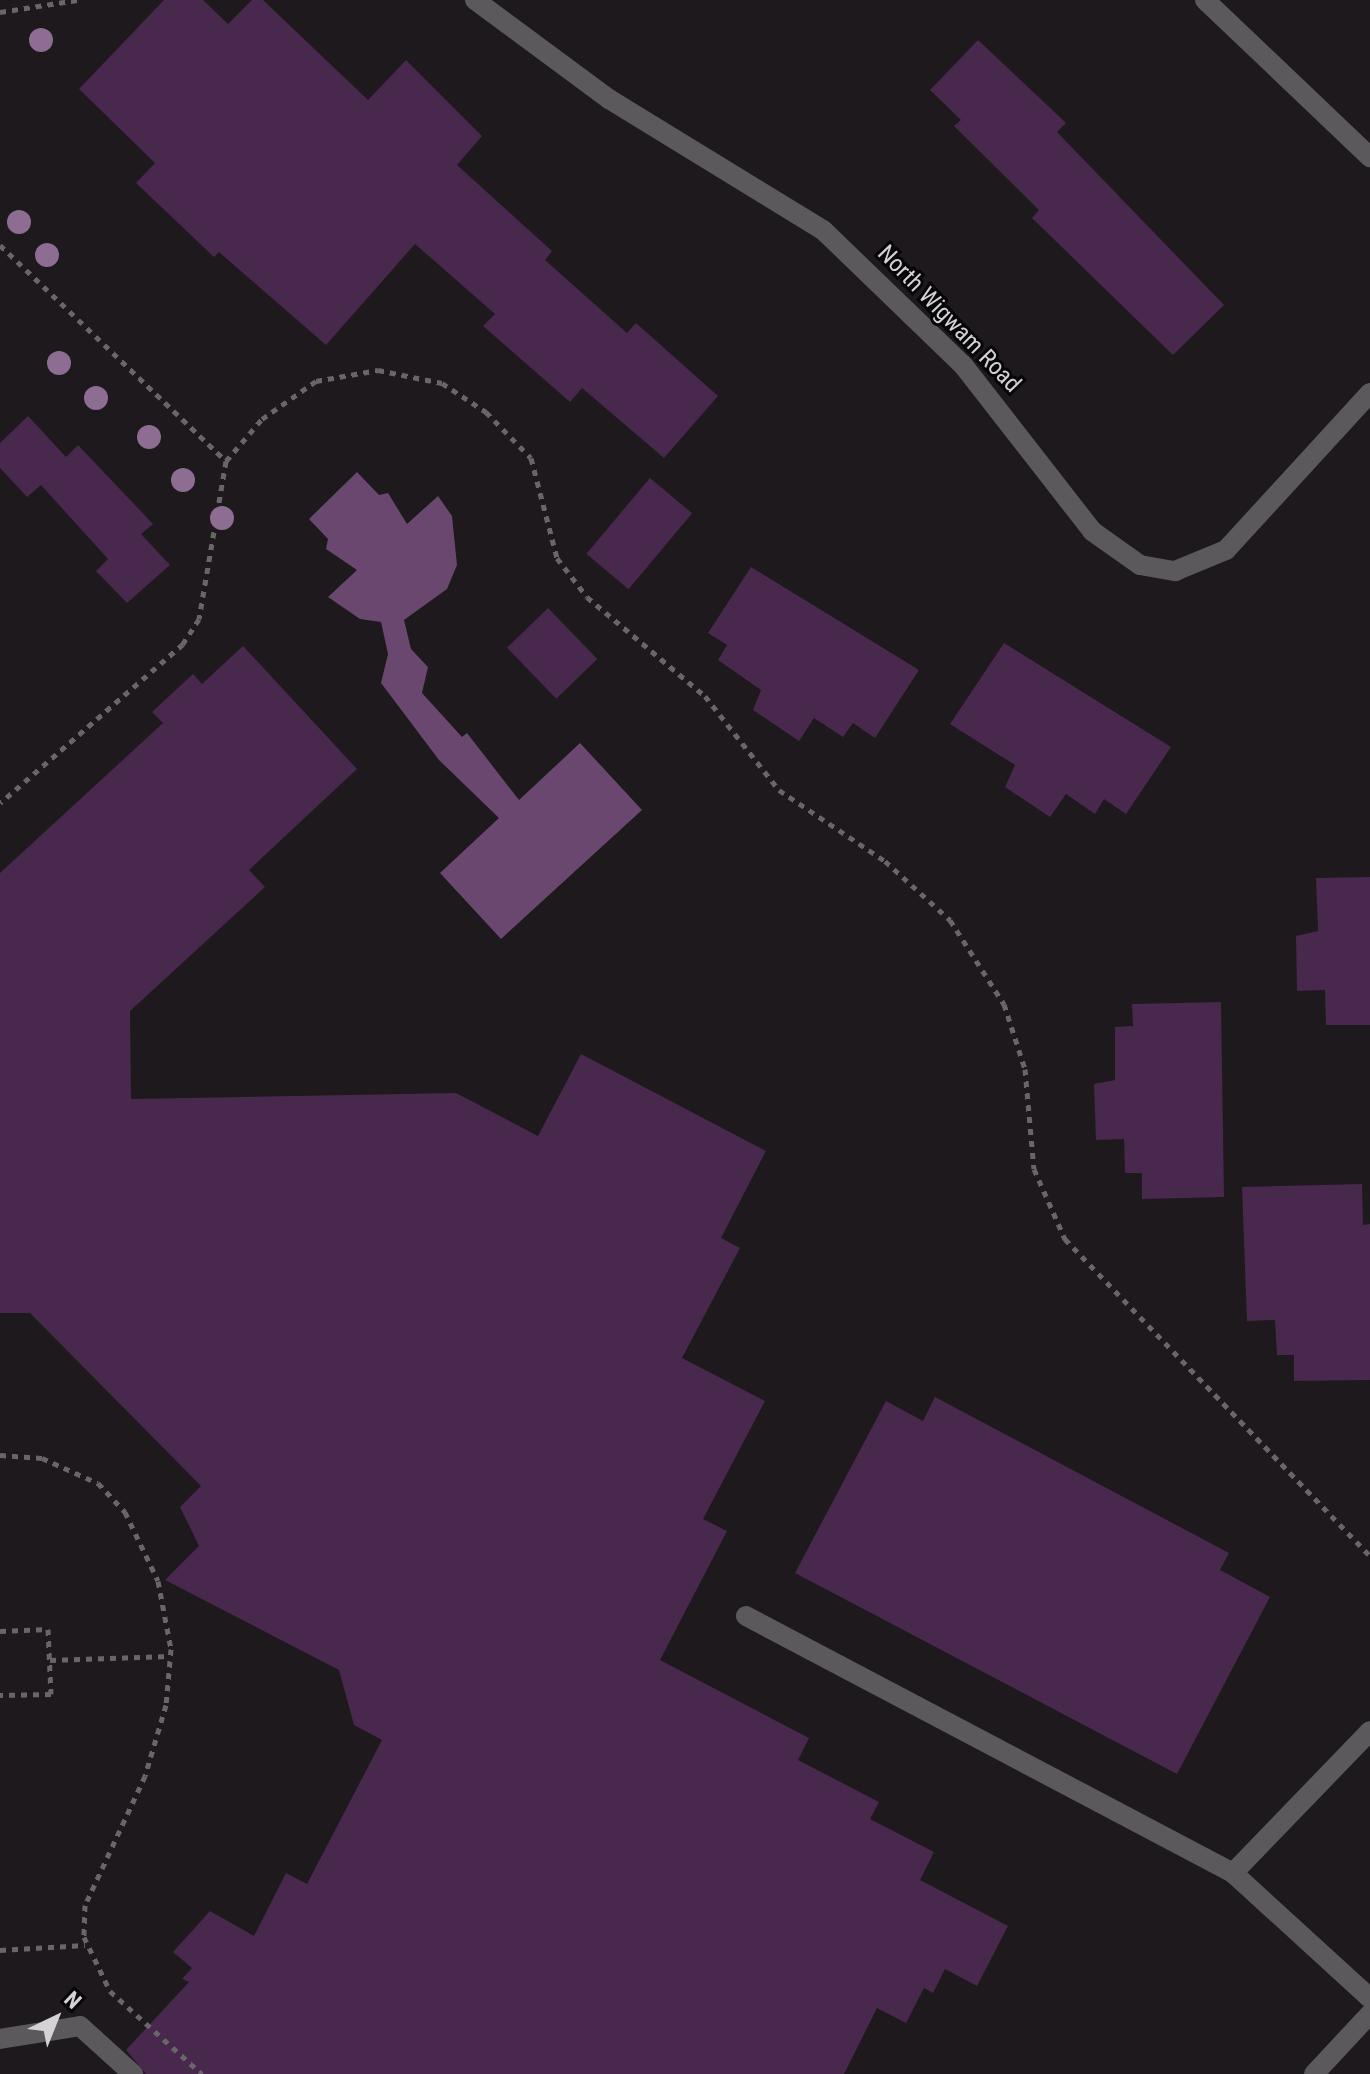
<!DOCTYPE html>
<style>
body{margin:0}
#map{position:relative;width:1370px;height:2074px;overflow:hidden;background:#1d191d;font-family:"Roboto Condensed",sans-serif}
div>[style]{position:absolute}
.water>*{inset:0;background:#69476e}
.building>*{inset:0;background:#48284c;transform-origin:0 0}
.path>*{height:5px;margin-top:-2.5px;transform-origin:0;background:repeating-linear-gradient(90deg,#696669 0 6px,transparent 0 12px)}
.lane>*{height:20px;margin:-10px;padding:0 10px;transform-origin:10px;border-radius:10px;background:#5b595b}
.street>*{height:20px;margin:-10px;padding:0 10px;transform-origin:10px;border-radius:10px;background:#5b595b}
.trees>*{width:24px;height:24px;margin:-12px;border-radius:50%;background:#8d6d92}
span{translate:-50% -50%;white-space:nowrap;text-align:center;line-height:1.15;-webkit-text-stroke:6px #060507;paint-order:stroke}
.street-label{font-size:24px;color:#d5d2d5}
.north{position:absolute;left:16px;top:1978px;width:80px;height:80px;-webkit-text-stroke:6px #060507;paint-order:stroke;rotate:43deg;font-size:22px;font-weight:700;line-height:32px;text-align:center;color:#d5d2d5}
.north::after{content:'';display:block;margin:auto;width:28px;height:36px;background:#d5d2d5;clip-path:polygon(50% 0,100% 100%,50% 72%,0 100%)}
</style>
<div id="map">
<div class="water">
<i style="clip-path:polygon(357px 472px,379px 495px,388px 493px,407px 524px,438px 496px,452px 516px,457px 565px,447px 589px,404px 620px,411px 649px,428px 667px,422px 693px,462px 737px,467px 733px,519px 800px,580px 743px,642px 810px,501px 939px,440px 873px,499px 818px,439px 760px,381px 683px,388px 654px,381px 622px,360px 619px,328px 597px,357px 570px,326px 549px,328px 539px,309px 519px)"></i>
</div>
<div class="building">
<i style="clip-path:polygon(164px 0,203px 0,228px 24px,252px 0,263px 0,368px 100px,406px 60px,482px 136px,457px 165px,552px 251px,545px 260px,627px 333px,636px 323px,718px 396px,664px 458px,582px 388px,570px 402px,483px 326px,495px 314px,415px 244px,326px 345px,219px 252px,214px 257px,136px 183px,155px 163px,79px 89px)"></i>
<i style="clip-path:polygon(978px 40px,1066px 123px,1057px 132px,1224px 305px,1173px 355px,1032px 218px,1039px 210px,954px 126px,961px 120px,930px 90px)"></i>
<i style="clip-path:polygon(28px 416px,66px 457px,78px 445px,153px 524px,141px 534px,170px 565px,127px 603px,96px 571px,108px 559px,41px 485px,27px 497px,0 468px,0 443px)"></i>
<i style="left:650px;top:478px;width:55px;height:99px;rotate:40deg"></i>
<i style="clip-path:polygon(751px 567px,919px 670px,875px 738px,853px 723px,843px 737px,814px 718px,799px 741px,753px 710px,761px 690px,718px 660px,727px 645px,708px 633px)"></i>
<i style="left:548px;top:608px;width:71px;height:57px;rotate:46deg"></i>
<i style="clip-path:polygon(1004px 643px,1171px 747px,1126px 814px,1104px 799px,1095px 814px,1066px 794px,1050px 817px,1005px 787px,1015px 765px,950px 724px)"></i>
<i style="clip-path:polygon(243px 646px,357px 769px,249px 870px,265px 887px,130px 1011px,131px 1099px,456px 1093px,538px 1136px,581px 1054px,766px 1151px,721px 1238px,740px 1248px,682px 1358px,765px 1401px,703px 1519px,727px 1531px,660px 1660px,809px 1738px,798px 1760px,879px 1802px,870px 1819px,934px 1852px,920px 1880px,1008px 1926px,977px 1986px,945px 1969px,933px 1993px,924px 1988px,906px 2023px,877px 2008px,844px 2074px,146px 2074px,126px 2050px,189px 1982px,182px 1979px,192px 1968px,173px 1952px,210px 1911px,254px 1936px,286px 1873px,307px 1884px,382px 1740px,354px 1725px,339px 1670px,165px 1580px,199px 1546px,180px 1507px,201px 1486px,30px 1313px,0 1313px,0 873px,163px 723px,152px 712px,193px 674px,202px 684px)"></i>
<i style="clip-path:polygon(1370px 877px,1370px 1025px,1326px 1025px,1325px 990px,1297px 991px,1296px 936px,1318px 931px,1316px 878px)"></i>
<i style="clip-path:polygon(1221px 1002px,1224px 1197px,1142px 1199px,1142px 1173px,1125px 1173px,1124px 1139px,1096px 1140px,1094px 1084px,1115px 1080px,1115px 1027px,1133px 1026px,1132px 1004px)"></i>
<i style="clip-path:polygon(1362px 1184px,1363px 1225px,1370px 1224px,1370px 1380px,1294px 1381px,1294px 1355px,1277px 1355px,1275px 1320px,1247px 1321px,1242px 1187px)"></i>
<i style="clip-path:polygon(935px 1397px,1229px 1553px,1220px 1570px,1270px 1597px,1177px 1774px,795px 1573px,886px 1401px,923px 1421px)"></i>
</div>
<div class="path">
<i style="left:0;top:12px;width:78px;rotate:-8.9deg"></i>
<i style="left:0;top:245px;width:313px;rotate:43.7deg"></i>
<i style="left:226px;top:461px;width:160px;rotate:99.7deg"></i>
<i style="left:199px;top:619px;width:30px;rotate:123deg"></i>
<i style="left:183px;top:644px;width:242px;rotate:139deg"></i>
<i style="left:226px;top:461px;width:55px;rotate:-49.4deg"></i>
<i style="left:262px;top:419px;width:66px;rotate:-35.1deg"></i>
<i style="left:316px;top:381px;width:63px;rotate:-10.1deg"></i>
<i style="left:378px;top:370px;width:65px;rotate:11.5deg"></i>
<i style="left:442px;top:383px;width:53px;rotate:33.4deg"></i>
<i style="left:486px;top:412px;width:64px;rotate:45.6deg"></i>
<i style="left:531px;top:458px;width:103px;rotate:75.4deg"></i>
<i style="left:557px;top:558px;width:49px;rotate:52.4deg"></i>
<i style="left:587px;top:597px;width:154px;rotate:40deg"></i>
<i style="left:705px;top:696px;width:120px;rotate:51.8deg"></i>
<i style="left:779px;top:790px;width:128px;rotate:33.8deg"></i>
<i style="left:885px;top:861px;width:88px;rotate:42.2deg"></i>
<i style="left:950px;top:920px;width:100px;rotate:57.3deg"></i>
<i style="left:1004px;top:1004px;width:68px;rotate:72.1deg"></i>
<i style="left:1025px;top:1069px;width:100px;rotate:84.9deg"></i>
<i style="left:1034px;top:1169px;width:77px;rotate:66.1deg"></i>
<i style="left:1065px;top:1239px;width:440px;rotate:46.1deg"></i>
<i style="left:0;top:1455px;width:42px;rotate:4.1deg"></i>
<i style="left:42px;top:1458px;width:61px;rotate:24.1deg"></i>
<i style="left:98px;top:1483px;width:40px;rotate:47deg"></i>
<i style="left:125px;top:1512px;width:76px;rotate:64.4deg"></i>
<i style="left:158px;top:1581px;width:69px;rotate:79.2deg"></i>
<i style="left:171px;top:1649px;width:56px;rotate:95.1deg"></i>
<i style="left:166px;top:1705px;width:74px;rotate:106.5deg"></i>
<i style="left:145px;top:1776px;width:142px;rotate:114.9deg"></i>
<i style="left:85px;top:1905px;width:32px;rotate:92deg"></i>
<i style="left:84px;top:1937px;width:60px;rotate:64.3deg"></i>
<i style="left:110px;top:1991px;width:124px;rotate:42.1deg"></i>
<i style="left:0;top:1631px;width:48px;rotate:-2.4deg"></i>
<i style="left:48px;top:1629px;width:65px;rotate:87.4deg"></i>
<i style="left:51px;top:1694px;width:51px;rotate:178.9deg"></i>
<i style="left:50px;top:1660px;width:120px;rotate:-1.9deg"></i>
<i style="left:0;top:1950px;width:85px;rotate:-3.4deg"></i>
</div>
<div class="lane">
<i style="left:746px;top:1616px;width:551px;rotate:27.82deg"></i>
<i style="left:1233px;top:1873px;width:185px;rotate:42.4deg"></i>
<i style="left:0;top:2039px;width:81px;rotate:-9.2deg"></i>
<i style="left:80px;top:2026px;width:72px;rotate:42.2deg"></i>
</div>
<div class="street">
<i style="left:475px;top:0;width:167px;rotate:36.5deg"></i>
<i style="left:609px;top:99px;width:251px;rotate:31.5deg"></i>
<i style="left:823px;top:230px;width:194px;rotate:44deg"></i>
<i style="left:963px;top:365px;width:210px;rotate:52.1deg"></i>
<i style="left:1092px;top:531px;width:59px;rotate:35.3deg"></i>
<i style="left:1140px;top:565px;width:36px;rotate:10deg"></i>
<i style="left:1175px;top:571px;width:55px;rotate:-22.4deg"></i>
<i style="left:1226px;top:550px;width:213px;rotate:-47.5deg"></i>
<i style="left:1205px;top:0;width:228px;rotate:43.6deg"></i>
<i style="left:1233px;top:1873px;width:197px;rotate:-46deg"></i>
<i style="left:1314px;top:2074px;width:82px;rotate:-47deg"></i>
</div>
<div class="trees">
<i style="left:41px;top:40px"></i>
<i style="left:19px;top:222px"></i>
<i style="left:47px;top:255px"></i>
<i style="left:59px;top:363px"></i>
<i style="left:96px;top:398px"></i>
<i style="left:149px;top:437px"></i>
<i style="left:183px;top:480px"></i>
<i style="left:222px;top:518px"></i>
</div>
<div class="street-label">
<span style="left:949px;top:319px;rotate:46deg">North Wigwam Road</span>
</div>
<div class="north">N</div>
</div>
